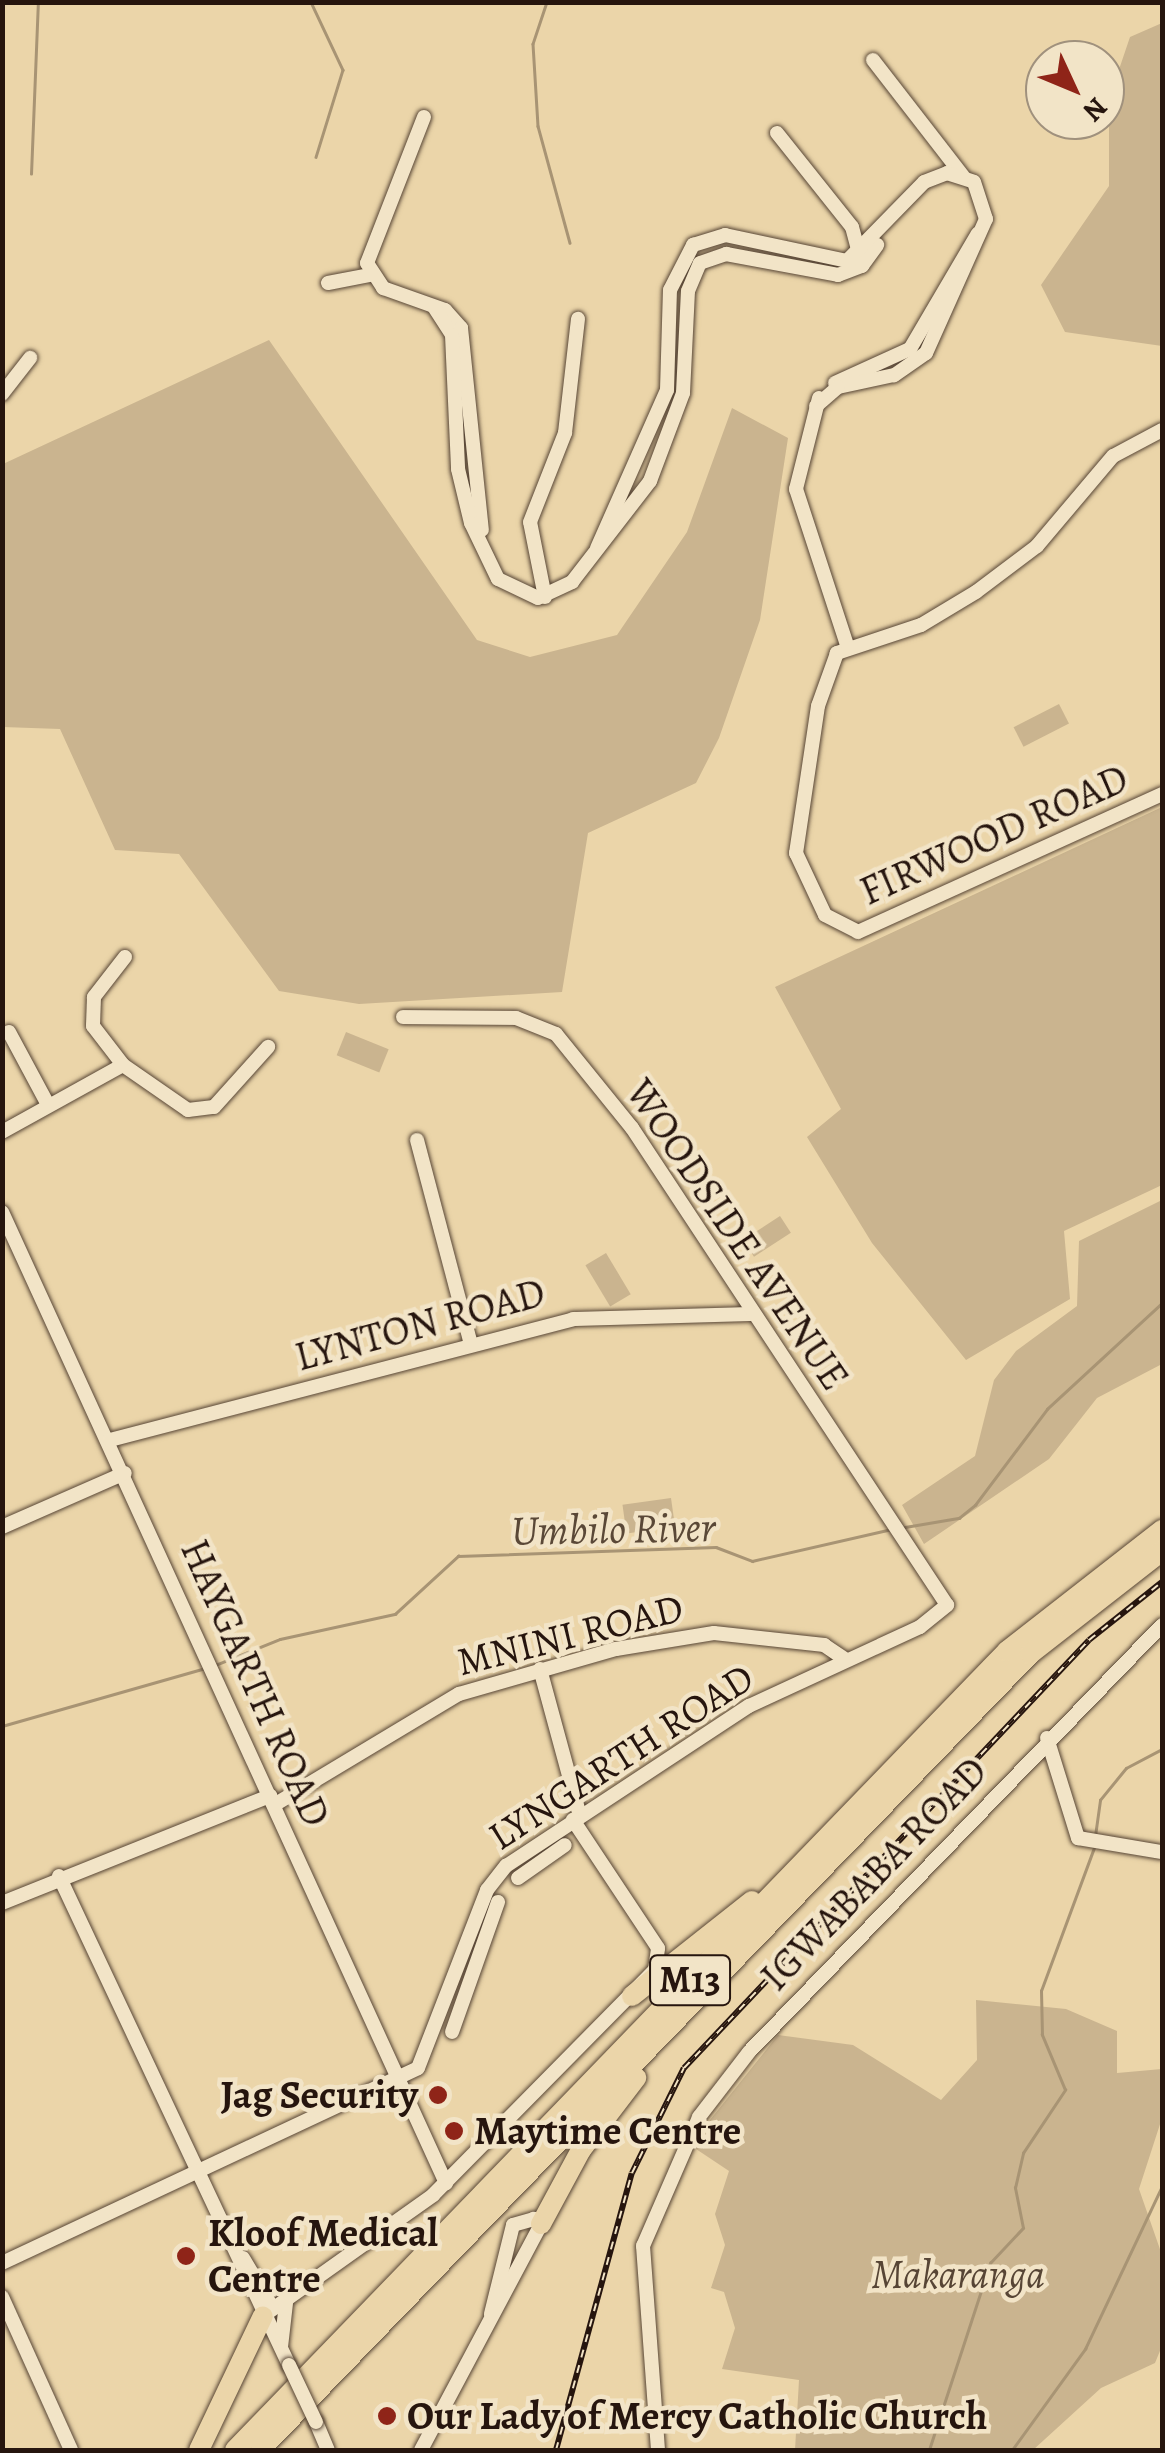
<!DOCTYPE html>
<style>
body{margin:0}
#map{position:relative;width:1165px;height:2453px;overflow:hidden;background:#ebd5a9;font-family:Alegreya,serif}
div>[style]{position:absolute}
.green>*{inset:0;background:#cab48f;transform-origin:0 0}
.stream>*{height:2.5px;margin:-1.25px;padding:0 1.25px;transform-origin:1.25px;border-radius:1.25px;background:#a89474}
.roads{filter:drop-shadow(0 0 2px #574535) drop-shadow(0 0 2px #574535)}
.minor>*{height:14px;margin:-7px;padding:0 7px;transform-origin:7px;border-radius:7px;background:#f2e4c7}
.highway>*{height:20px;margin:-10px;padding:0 10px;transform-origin:10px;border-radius:10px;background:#ebd5a9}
.rail>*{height:6px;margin-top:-3px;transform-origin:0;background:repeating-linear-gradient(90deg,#f2e4c7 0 8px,#26150e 0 16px);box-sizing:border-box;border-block:2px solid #26150e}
.bridges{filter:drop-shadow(0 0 2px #574535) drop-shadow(0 0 2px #574535)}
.minor-bridge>*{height:14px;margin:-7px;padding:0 7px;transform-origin:7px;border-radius:7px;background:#f2e4c7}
.dots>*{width:28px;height:28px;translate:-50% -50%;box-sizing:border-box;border:5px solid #f2e4c7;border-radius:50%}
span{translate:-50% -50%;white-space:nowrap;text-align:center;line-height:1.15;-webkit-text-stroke:9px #f2e4c7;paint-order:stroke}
.shield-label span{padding:2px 8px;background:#f2e4c7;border:2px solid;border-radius:8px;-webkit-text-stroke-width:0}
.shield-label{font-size:38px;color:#26150e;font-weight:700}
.street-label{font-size:40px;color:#26150e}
.poi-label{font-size:40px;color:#26150e;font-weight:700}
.right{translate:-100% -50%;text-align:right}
.left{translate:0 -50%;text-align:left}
.park-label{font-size:40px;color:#574535;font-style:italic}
.water-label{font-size:42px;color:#5a4837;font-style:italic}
.frame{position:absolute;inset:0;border:5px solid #26150e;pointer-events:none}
.north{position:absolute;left:1025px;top:40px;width:100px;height:100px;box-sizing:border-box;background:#f2e4c7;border:2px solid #a0917d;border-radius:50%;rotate:134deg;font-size:28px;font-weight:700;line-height:40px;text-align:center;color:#26150e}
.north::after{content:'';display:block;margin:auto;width:35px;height:45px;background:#8f2418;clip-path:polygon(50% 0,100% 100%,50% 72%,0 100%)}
</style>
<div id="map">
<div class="green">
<i style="clip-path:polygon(1162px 23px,1162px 346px,1065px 332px,1041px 285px,1109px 186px,1109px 99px,1130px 37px)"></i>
<i style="clip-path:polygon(269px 340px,477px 640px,530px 657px,617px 635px,687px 532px,732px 408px,788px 438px,760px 620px,719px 738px,696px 783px,588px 833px,562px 992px,359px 1004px,279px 991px,179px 854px,115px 850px,60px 729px,3px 727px,3px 464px)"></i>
<i style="left:1059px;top:704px;width:22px;height:51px;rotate:63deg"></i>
<i style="clip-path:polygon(1162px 807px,1162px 1185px,1064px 1231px,1070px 1299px,966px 1360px,872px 1243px,807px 1137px,841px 1109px,775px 987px)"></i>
<i style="left:346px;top:1032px;width:46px;height:25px;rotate:22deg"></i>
<i style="clip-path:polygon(1162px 1200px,1162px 1364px,1097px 1398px,1049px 1459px,924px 1544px,902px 1505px,975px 1456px,994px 1380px,1016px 1351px,1077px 1306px,1079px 1241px)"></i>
<i style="left:780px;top:1216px;width:20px;height:44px;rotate:57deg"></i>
<i style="left:606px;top:1253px;width:48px;height:24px;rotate:59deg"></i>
<i style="left:671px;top:1498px;width:29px;height:49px;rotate:82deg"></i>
<i style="clip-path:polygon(976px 2000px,1066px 2009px,1117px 2031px,1117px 2073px,1162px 2069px,1162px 2118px,1139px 2189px,1162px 2255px,1162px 2346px,1155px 2363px,1101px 2388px,1033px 2450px,795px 2450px,799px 2380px,722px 2369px,735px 2328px,724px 2292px,711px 2288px,725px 2245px,715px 2214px,729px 2171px,690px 2145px,778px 2035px,853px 2045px,941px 2100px,977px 2060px)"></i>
</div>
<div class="stream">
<i style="left:311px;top:2px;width:75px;rotate:64.8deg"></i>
<i style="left:343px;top:70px;width:91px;rotate:107.2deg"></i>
<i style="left:547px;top:2px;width:44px;rotate:108.4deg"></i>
<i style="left:533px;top:44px;width:82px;rotate:86.5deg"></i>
<i style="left:538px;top:126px;width:121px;rotate:74.7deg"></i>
<i style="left:31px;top:174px;width:172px;rotate:-87.7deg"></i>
<i style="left:905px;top:1527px;width:55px;rotate:-9.5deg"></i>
<i style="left:959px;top:1518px;width:21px;rotate:-39deg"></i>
<i style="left:975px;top:1505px;width:120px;rotate:-53.1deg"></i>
<i style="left:1047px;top:1409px;width:156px;rotate:-42.7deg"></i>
<i style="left:213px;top:1666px;width:72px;rotate:-21.9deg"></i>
<i style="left:280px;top:1639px;width:118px;rotate:-12.3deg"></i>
<i style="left:395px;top:1614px;width:86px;rotate:-42.6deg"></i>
<i style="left:458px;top:1556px;width:258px;rotate:-2deg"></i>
<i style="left:716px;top:1547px;width:39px;rotate:21deg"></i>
<i style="left:752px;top:1561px;width:144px;rotate:-12.9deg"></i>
<i style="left:2px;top:1726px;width:212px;rotate:-15.9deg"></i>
<i style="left:1095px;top:1836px;width:36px;rotate:-82deg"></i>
<i style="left:1100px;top:1800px;width:41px;rotate:-50.9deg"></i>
<i style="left:1126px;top:1768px;width:41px;rotate:-27.8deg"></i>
<i style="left:929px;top:2450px;width:197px;rotate:-71.9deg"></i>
<i style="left:990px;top:2263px;width:48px;rotate:-46.7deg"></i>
<i style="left:1023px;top:2228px;width:41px;rotate:-101.3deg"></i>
<i style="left:1015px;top:2188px;width:36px;rotate:-77deg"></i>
<i style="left:1023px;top:2153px;width:76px;rotate:-56.3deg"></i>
<i style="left:1065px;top:2090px;width:60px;rotate:-112.7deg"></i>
<i style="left:1042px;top:2035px;width:44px;rotate:-91.3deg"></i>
<i style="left:1041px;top:1991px;width:153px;rotate:-69.7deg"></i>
<i style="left:1012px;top:2450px;width:125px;rotate:-54.1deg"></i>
<i style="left:1085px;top:2349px;width:180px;rotate:-64.7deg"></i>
</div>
<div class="roads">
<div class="minor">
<i style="left:873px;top:60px;width:147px;rotate:52.2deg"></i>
<i style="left:424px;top:117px;width:157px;rotate:111.3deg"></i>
<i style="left:367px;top:263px;width:30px;rotate:57deg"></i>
<i style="left:383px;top:288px;width:66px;rotate:19.5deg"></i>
<i style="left:445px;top:310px;width:24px;rotate:48deg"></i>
<i style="left:461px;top:328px;width:203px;rotate:84.1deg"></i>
<i style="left:777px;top:133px;width:120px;rotate:51.4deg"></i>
<i style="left:852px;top:227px;width:34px;rotate:75deg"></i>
<i style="left:328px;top:283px;width:43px;rotate:-10.8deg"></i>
<i style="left:434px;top:307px;width:33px;rotate:57deg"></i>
<i style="left:452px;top:335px;width:134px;rotate:87.4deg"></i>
<i style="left:458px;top:469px;width:56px;rotate:76.5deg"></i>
<i style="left:471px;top:523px;width:62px;rotate:64.3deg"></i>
<i style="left:498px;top:579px;width:44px;rotate:25.4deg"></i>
<i style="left:538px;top:598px;width:38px;rotate:-25deg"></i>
<i style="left:572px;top:582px;width:128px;rotate:-52.3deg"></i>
<i style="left:650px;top:481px;width:94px;rotate:-69.4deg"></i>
<i style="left:683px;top:393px;width:102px;rotate:-87.2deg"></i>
<i style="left:688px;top:291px;width:30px;rotate:-67deg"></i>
<i style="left:700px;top:263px;width:28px;rotate:-19deg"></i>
<i style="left:726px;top:254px;width:114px;rotate:10.6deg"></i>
<i style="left:838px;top:275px;width:26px;rotate:-21deg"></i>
<i style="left:862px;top:266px;width:26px;rotate:-54deg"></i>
<i style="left:835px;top:383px;width:82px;rotate:-24.4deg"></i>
<i style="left:910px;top:349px;width:134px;rotate:-59.6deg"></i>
<i style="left:2px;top:394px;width:46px;rotate:-52.1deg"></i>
<i style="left:819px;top:398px;width:94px;rotate:104.2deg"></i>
<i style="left:796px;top:489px;width:164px;rotate:71.9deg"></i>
<i style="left:1162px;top:430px;width:55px;rotate:152deg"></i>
<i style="left:1113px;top:456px;width:118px;rotate:130.2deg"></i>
<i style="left:1037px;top:546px;width:76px;rotate:143deg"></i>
<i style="left:976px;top:592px;width:64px;rotate:149deg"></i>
<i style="left:921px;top:625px;width:89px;rotate:161.6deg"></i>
<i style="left:837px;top:653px;width:56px;rotate:109.7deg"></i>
<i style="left:818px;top:706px;width:149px;rotate:98.5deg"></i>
<i style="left:796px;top:853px;width:68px;rotate:64.9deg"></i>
<i style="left:825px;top:915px;width:37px;rotate:27deg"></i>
<i style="left:858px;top:932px;width:334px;rotate:-24.4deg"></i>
<i style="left:597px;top:548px;width:173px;rotate:-66.1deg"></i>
<i style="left:667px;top:390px;width:100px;rotate:-88.3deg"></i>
<i style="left:670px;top:290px;width:51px;rotate:-62.9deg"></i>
<i style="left:693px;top:245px;width:34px;rotate:-17deg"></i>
<i style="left:725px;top:235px;width:125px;rotate:12deg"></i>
<i style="left:847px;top:261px;width:110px;rotate:-45.7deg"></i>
<i style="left:924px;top:182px;width:25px;rotate:-21deg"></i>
<i style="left:947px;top:173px;width:28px;rotate:18deg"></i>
<i style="left:974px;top:182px;width:39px;rotate:72deg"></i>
<i style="left:986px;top:219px;width:147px;rotate:114.1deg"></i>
<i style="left:926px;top:353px;width:39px;rotate:145deg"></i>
<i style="left:894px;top:375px;width:57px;rotate:167.9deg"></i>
<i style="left:838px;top:387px;width:29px;rotate:139deg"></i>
<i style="left:545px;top:597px;width:76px;rotate:-101.3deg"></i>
<i style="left:530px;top:522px;width:96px;rotate:-68.5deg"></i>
<i style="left:565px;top:433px;width:115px;rotate:-83.5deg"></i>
<i style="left:125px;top:957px;width:51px;rotate:127.8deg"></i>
<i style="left:94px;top:997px;width:29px;rotate:92deg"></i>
<i style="left:93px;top:1026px;width:49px;rotate:52.4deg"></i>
<i style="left:123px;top:1065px;width:79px;rotate:34.7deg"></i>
<i style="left:188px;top:1110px;width:26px;rotate:-7deg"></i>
<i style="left:214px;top:1107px;width:81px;rotate:-48deg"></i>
<i style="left:9px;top:1032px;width:81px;rotate:61.8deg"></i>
<i style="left:2px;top:1132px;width:138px;rotate:-29deg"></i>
<i style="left:417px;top:1140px;width:212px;rotate:75.2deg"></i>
<i style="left:2px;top:1212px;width:1068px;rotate:65.43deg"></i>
<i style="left:110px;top:1440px;width:479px;rotate:-14.6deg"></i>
<i style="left:573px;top:1319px;width:179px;rotate:-1.6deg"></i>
<i style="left:2px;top:1527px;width:134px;rotate:-23.7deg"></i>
<i style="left:540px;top:1669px;width:152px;rotate:74.8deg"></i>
<i style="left:1047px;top:1738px;width:105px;rotate:72.8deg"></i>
<i style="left:1078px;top:1838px;width:85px;rotate:9.5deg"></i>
<i style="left:274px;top:1805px;width:216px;rotate:-31deg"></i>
<i style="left:459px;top:1694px;width:163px;rotate:-16deg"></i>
<i style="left:616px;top:1649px;width:99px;rotate:-9.3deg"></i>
<i style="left:714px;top:1633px;width:111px;rotate:6.2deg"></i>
<i style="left:824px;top:1645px;width:27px;rotate:34deg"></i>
<i style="left:59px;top:1876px;width:540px;rotate:64.81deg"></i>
<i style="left:518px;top:1878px;width:57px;rotate:-35.1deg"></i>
<i style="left:2px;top:1903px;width:289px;rotate:-21.8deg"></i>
<i style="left:452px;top:2032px;width:138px;rotate:-70.5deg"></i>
<i style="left:243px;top:2258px;width:55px;rotate:59.2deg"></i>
<i style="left:2px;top:2263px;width:459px;rotate:-25.1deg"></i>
<i style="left:418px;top:2068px;width:191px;rotate:-68.8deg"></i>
<i style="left:487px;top:1890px;width:31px;rotate:-52deg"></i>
<i style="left:506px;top:1866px;width:291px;rotate:-33.4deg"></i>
<i style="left:749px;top:1706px;width:188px;rotate:-24.8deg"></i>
<i style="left:920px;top:1627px;width:35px;rotate:-39deg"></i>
<i style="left:947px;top:1605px;width:572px;rotate:-123.44deg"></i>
<i style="left:632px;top:1128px;width:121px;rotate:-129deg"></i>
<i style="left:556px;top:1034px;width:43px;rotate:-158.2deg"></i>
<i style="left:516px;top:1018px;width:113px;rotate:-179.5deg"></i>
<i style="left:2px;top:2297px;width:168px;rotate:65.7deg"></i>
<i style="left:263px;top:2316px;width:209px;rotate:-35.4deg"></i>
<i style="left:433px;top:2195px;width:316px;rotate:-45.4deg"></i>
<i style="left:655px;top:1970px;width:22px;rotate:-82deg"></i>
<i style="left:658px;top:1948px;width:154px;rotate:-123.6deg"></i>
<i style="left:281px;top:2347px;width:53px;rotate:-83.5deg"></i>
<i style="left:316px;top:2422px;width:30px;rotate:67deg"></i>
<i style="left:421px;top:2450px;width:256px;rotate:-62deg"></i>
<i style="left:541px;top:2224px;width:9px;rotate:-144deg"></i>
<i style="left:534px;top:2219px;width:22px;rotate:164deg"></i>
<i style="left:513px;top:2225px;width:92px;rotate:103.9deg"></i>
<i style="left:658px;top:2450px;width:205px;rotate:-94.2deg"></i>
<i style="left:643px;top:2246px;width:141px;rotate:-66.5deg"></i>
<i style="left:699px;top:2117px;width:82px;rotate:-52.4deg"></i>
<i style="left:749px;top:2052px;width:594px;rotate:-45.95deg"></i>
</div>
<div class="highway">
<i style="left:632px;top:1996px;width:153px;rotate:-38.4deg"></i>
<i style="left:541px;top:2224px;width:84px;rotate:-61.6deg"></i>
<i style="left:581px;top:2150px;width:91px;rotate:-52.6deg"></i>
<i style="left:199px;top:2450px;width:148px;rotate:-64.5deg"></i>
<i style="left:235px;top:2450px;width:1111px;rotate:-45.98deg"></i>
<i style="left:1007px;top:1651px;width:197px;rotate:-38deg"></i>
<i style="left:260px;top:2450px;width:1107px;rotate:-45.95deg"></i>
<i style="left:1030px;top:1654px;width:167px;rotate:-38deg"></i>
</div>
</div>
<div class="rail">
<i style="left:556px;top:2450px;width:287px;rotate:-74.7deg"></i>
<i style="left:632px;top:2173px;width:117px;rotate:-63.7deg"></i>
<i style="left:684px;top:2068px;width:589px;rotate:-46.58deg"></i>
<i style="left:1089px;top:1640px;width:93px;rotate:-38.5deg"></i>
</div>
<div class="bridges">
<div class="minor-bridge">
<i style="left:289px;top:2365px;width:63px;rotate:64.7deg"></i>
</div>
</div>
<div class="dots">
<i style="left:438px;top:2095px;background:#8f2418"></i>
<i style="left:454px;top:2131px;background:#8f2418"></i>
<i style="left:186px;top:2256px;background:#8f2418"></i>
<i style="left:387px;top:2416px;background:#8f2418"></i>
</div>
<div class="shield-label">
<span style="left:690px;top:1980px">M13</span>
</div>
<div class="street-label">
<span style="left:994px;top:835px;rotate:-24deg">FIRWOOD ROAD</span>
<span style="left:737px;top:1235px;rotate:56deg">WOODSIDE AVENUE</span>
<span style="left:420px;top:1325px;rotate:-15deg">LYNTON ROAD</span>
<span style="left:570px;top:1635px;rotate:-14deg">MNINI ROAD</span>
<span style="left:255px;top:1683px;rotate:66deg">HAYGARTH ROAD</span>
<span style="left:621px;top:1757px;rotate:-33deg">LYNGARTH ROAD</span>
<span style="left:874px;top:1874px;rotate:-46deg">IGWABABA ROAD</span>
</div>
<div class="poi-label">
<span class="right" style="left:418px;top:2095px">Jag Security</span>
<span class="left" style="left:474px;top:2131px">Maytime Centre</span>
<span class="left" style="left:208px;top:2256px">Kloof Medical<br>Centre</span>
<span class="left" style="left:407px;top:2416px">Our Lady of Mercy Catholic Church</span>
</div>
<div class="park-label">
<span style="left:958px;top:2275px">Makaranga</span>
</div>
<div class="water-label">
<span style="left:613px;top:1529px;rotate:-1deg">Umbilo River</span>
</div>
<div class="frame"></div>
<div class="north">N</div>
</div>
